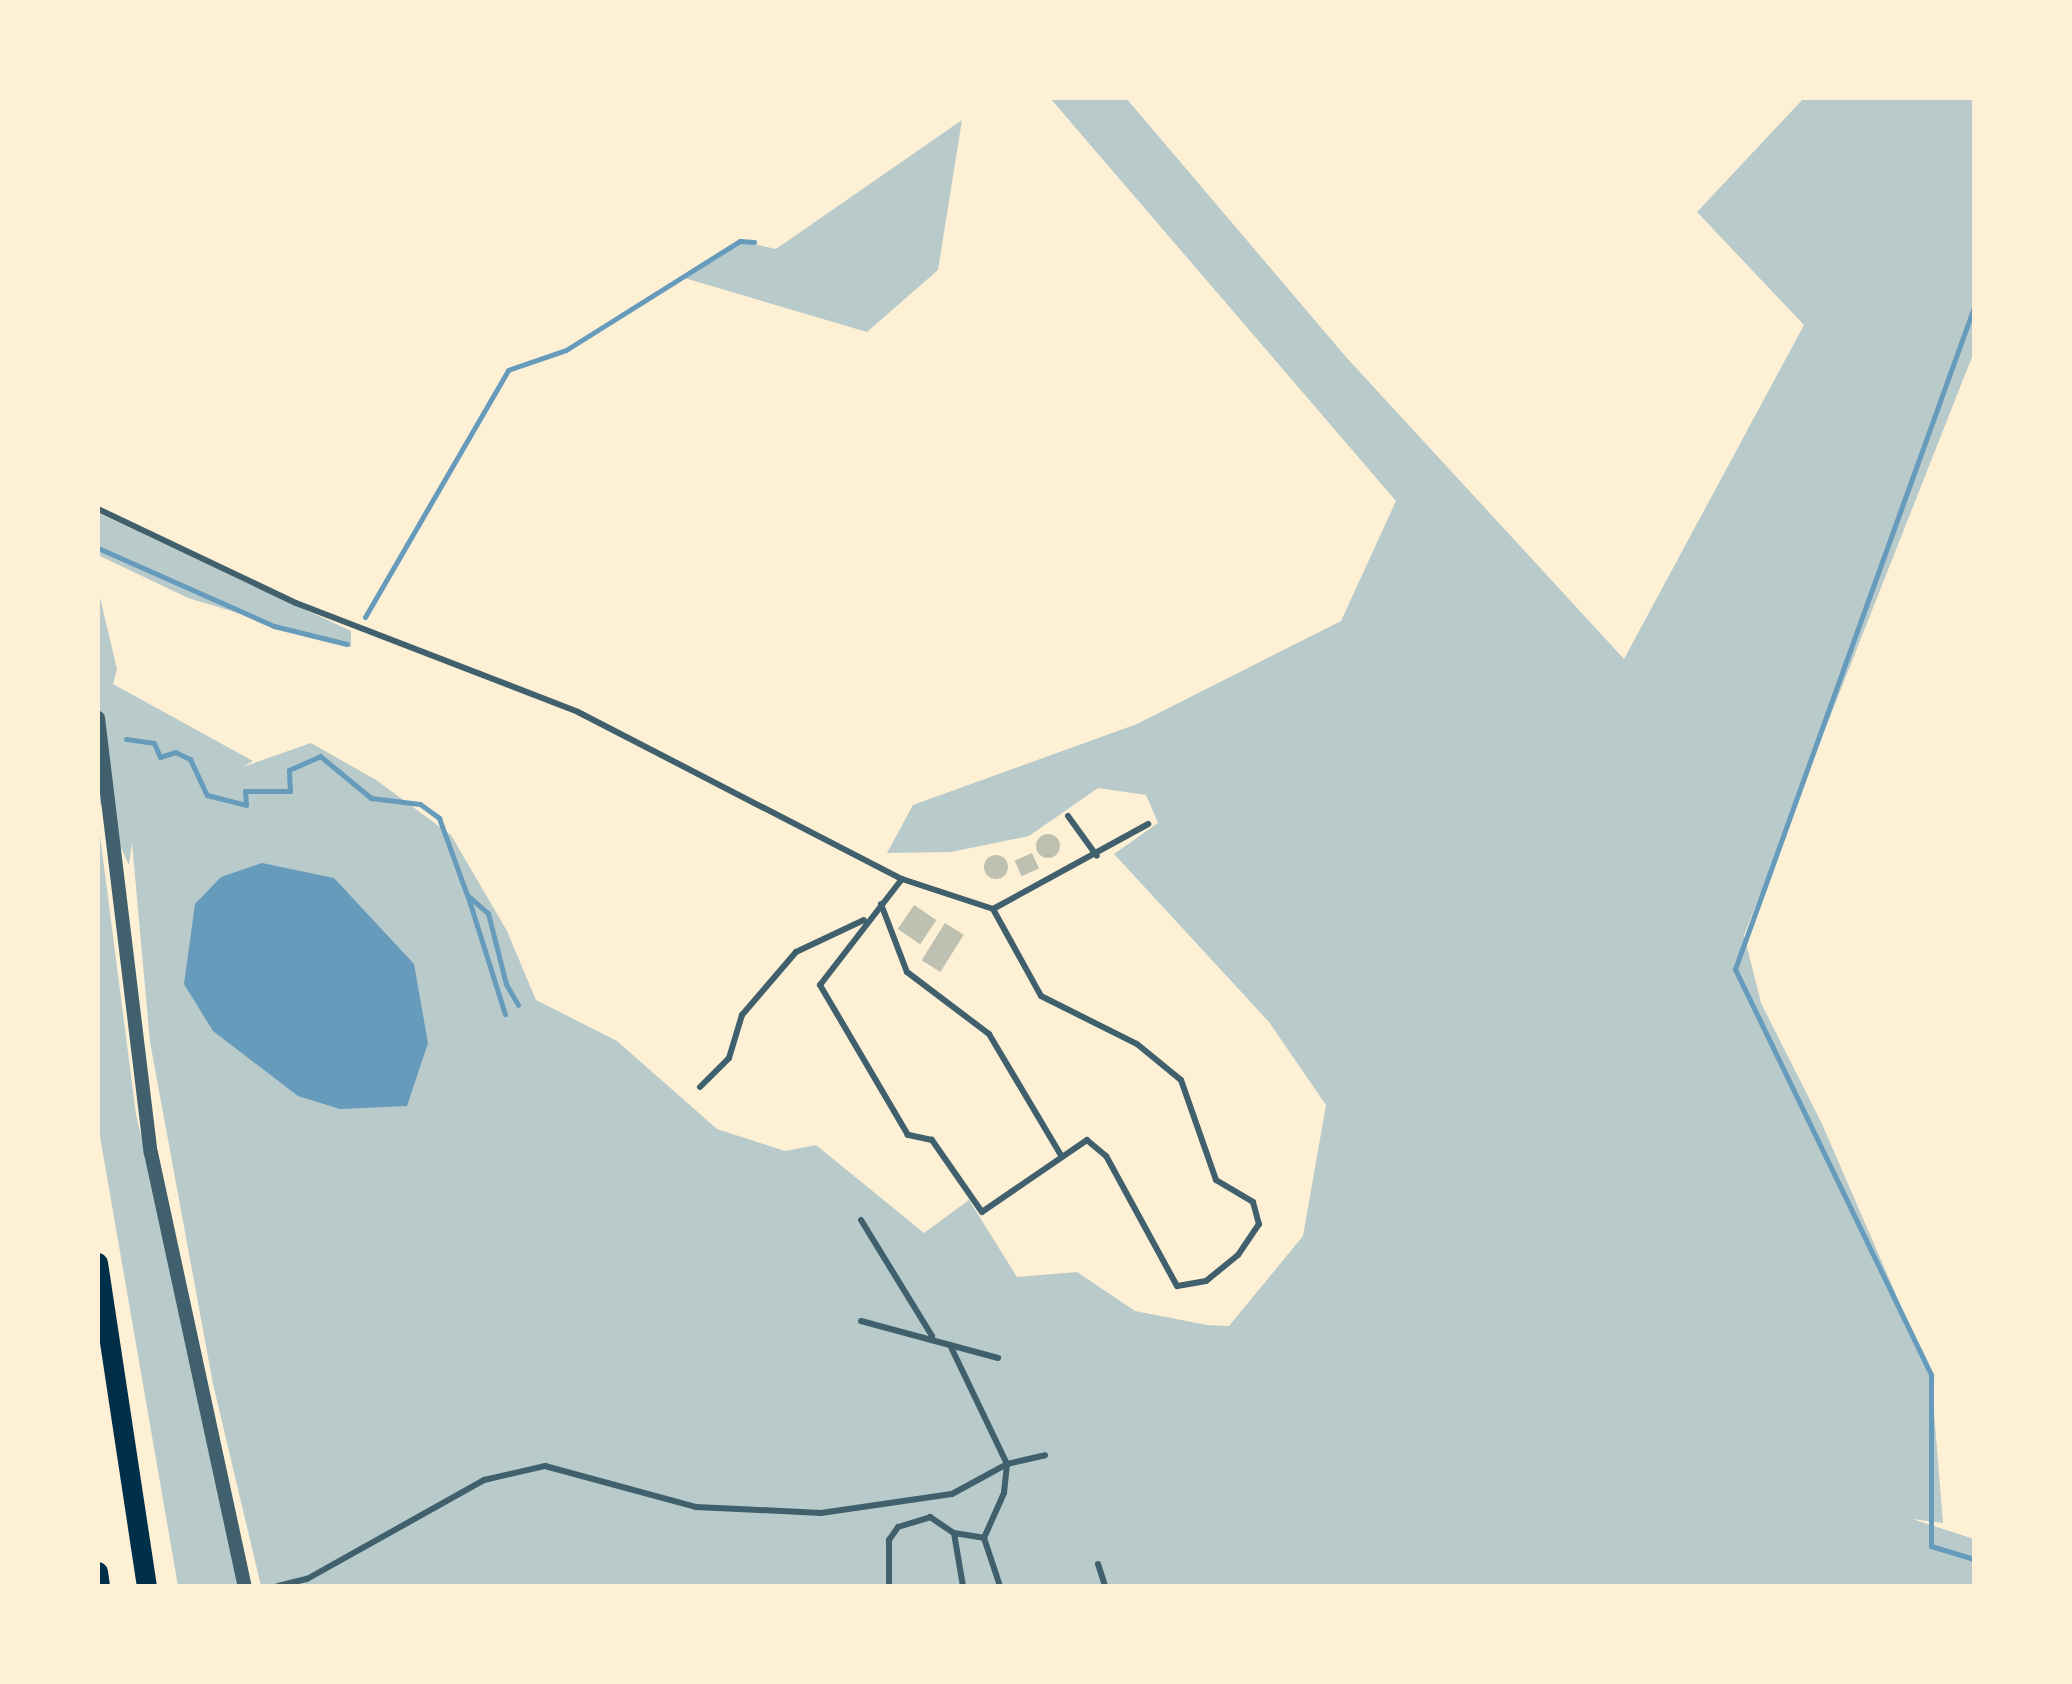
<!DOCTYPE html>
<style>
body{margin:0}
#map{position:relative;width:2072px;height:1684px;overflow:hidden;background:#fdf0d5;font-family:"Varela Round",sans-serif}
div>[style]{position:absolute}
.green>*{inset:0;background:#b9caca}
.water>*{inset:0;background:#669bbc}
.stream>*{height:5px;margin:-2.5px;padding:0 2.5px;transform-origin:2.5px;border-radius:2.5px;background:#669bbc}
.building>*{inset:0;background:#bec0b2;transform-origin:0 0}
.round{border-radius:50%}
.service>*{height:6px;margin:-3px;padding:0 3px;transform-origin:3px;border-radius:3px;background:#3f606c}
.tertiary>*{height:14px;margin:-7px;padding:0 7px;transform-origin:7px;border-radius:7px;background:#3f606c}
.motorway>*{height:20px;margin:-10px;padding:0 10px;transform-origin:10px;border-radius:10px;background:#003049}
span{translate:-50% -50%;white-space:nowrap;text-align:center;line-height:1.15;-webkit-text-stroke:8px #fdf0d5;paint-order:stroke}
.frame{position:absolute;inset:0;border:100px solid #fdf0d5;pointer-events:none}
</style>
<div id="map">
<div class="green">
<i style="clip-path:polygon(1050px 98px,1126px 98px,1346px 357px,1624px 659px,1804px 325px,1697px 212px,1804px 98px,1974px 98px,1974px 352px,1744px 935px,1761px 1003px,1822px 1124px,1931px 1375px,1943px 1523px,1912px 1519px,1974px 1539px,1974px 1586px,261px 1586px,213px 1384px,150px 1042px,132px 843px,129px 865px,98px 799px,98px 589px,117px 669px,113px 684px,253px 761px,243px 767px,311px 743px,376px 780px,451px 835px,507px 931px,536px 1000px,617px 1041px,717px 1129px,785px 1151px,816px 1145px,924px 1233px,969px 1200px,1017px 1277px,1077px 1272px,1135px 1311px,1207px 1325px,1229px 1326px,1303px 1236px,1326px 1105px,1269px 1022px,1114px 854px,1158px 823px,1146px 795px,1098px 788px,1029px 836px,951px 852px,887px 853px,913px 805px,1137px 724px,1341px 621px,1396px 501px)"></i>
<i style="clip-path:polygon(962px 120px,938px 270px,867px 332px,681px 277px,740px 241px,776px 249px)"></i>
<i style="clip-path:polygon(98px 513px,351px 631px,351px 647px,188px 598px,98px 555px)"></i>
<i style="clip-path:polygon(98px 820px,136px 1114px,245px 1586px,178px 1586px,98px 1125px)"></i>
</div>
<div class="water">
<i style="clip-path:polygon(262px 863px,334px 878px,414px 964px,428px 1043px,407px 1106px,340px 1109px,298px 1096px,213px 1031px,184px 984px,195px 904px,221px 877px)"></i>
</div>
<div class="stream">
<i style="left:1974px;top:307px;width:704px;rotate:109.85deg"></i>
<i style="left:1735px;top:969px;width:451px;rotate:64.2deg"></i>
<i style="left:1931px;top:1375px;width:171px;rotate:90deg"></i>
<i style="left:1931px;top:1546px;width:45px;rotate:16.8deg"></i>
<i style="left:98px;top:548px;width:193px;rotate:23.9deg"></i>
<i style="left:274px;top:626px;width:75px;rotate:13.9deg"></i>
<i style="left:365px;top:617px;width:285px;rotate:-59.9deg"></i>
<i style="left:508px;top:370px;width:61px;rotate:-19deg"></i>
<i style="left:566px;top:350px;width:205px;rotate:-32.1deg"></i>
<i style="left:740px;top:241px;width:14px;rotate:4deg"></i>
<i style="left:126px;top:739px;width:28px;rotate:8deg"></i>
<i style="left:154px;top:743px;width:15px;rotate:67deg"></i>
<i style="left:160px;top:757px;width:16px;rotate:-18deg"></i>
<i style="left:175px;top:752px;width:17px;rotate:25deg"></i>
<i style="left:190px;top:759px;width:40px;rotate:65deg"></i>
<i style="left:207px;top:795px;width:40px;rotate:14.4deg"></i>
<i style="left:246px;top:805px;width:14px;rotate:-94deg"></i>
<i style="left:245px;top:791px;width:45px"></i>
<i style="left:290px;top:791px;width:21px;rotate:-93deg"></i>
<i style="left:289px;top:770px;width:34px;rotate:-24deg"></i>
<i style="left:320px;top:756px;width:66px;rotate:39.5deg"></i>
<i style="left:371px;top:798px;width:49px;rotate:7deg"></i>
<i style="left:420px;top:804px;width:24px;rotate:36deg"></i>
<i style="left:439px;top:818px;width:82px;rotate:70deg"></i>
<i style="left:467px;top:895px;width:28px;rotate:41deg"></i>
<i style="left:488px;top:913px;width:73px;rotate:75.8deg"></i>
<i style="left:506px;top:984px;width:24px;rotate:60deg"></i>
<i style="left:468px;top:897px;width:123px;rotate:72.5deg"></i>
</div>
<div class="building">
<i class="round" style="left:1036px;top:834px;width:24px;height:24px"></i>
<i style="left:1032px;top:853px;width:17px;height:19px;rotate:66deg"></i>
<i class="round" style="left:984px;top:855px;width:24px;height:24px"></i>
<i style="left:914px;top:905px;width:27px;height:29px;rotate:34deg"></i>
<i style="left:945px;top:923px;width:22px;height:44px;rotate:32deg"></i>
</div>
<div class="service">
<i style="left:98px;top:509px;width:219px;rotate:25.4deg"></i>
<i style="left:296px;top:603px;width:302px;rotate:21.1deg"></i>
<i style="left:578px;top:712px;width:365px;rotate:27.3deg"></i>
<i style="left:902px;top:879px;width:96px;rotate:18.2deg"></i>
<i style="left:993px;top:909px;width:99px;rotate:61.1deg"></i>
<i style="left:1041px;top:996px;width:107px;rotate:26.6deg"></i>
<i style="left:1137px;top:1044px;width:57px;rotate:39.3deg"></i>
<i style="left:1181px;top:1080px;width:106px;rotate:70.7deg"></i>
<i style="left:1216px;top:1180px;width:43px;rotate:30.7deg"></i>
<i style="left:1253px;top:1202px;width:23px;rotate:75deg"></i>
<i style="left:1259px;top:1224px;width:37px;rotate:124deg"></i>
<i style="left:1238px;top:1255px;width:41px;rotate:140.9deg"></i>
<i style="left:1206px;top:1281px;width:29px;rotate:170deg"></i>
<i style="left:1177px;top:1286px;width:148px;rotate:-118.6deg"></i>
<i style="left:1106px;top:1156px;width:25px;rotate:-140deg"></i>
<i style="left:1087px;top:1140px;width:127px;rotate:145.6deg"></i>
<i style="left:982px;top:1212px;width:88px;rotate:-124.8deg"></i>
<i style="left:932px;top:1140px;width:25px;rotate:-168deg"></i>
<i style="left:908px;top:1135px;width:174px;rotate:-120.4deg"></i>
<i style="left:820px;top:985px;width:134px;rotate:-52.3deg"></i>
<i style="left:1068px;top:816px;width:49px;rotate:54.1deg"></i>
<i style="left:881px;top:904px;width:73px;rotate:69.1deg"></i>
<i style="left:907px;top:972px;width:103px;rotate:37.1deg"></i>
<i style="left:989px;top:1034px;width:143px;rotate:59.3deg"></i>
<i style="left:993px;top:909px;width:177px;rotate:-28.7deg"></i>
<i style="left:700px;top:1087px;width:41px;rotate:-45deg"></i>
<i style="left:729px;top:1058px;width:45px;rotate:-73.2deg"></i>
<i style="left:742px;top:1015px;width:83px;rotate:-49.4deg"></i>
<i style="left:796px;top:952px;width:75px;rotate:-25.2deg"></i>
<i style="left:861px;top:1220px;width:136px;rotate:58.5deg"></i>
<i style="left:861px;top:1321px;width:142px;rotate:15.1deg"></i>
<i style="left:950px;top:1345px;width:132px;rotate:64.4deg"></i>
<i style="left:1007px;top:1464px;width:29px;rotate:96deg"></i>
<i style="left:1004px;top:1493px;width:49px;rotate:114deg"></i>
<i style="left:984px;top:1538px;width:51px;rotate:71.6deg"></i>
<i style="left:954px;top:1533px;width:54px;rotate:80.4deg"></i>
<i style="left:1098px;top:1564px;width:23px;rotate:72deg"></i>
<i style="left:278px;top:1586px;width:30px;rotate:-14deg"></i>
<i style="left:307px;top:1579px;width:203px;rotate:-29.2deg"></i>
<i style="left:484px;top:1480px;width:63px;rotate:-12.9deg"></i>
<i style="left:545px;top:1466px;width:156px;rotate:15.2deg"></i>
<i style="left:696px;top:1507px;width:125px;rotate:2.7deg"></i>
<i style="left:821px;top:1513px;width:132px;rotate:-8.3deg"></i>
<i style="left:952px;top:1494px;width:63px;rotate:-28.6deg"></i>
<i style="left:1007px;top:1464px;width:39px;rotate:-13deg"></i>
<i style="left:889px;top:1586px;width:46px;rotate:-90deg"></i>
<i style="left:889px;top:1540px;width:16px;rotate:-55deg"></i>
<i style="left:898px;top:1527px;width:34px;rotate:-17deg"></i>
<i style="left:930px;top:1517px;width:29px;rotate:34deg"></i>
<i style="left:954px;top:1533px;width:30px;rotate:9deg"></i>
</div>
<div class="tertiary">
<i style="left:98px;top:718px;width:438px;rotate:83.1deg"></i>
<i style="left:151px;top:1153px;width:443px;rotate:77.8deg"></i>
</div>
<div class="motorway">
<i style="left:98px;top:1263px;width:327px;rotate:81.4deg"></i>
<i style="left:98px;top:1572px;width:14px;rotate:82deg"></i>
</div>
<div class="frame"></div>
</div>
